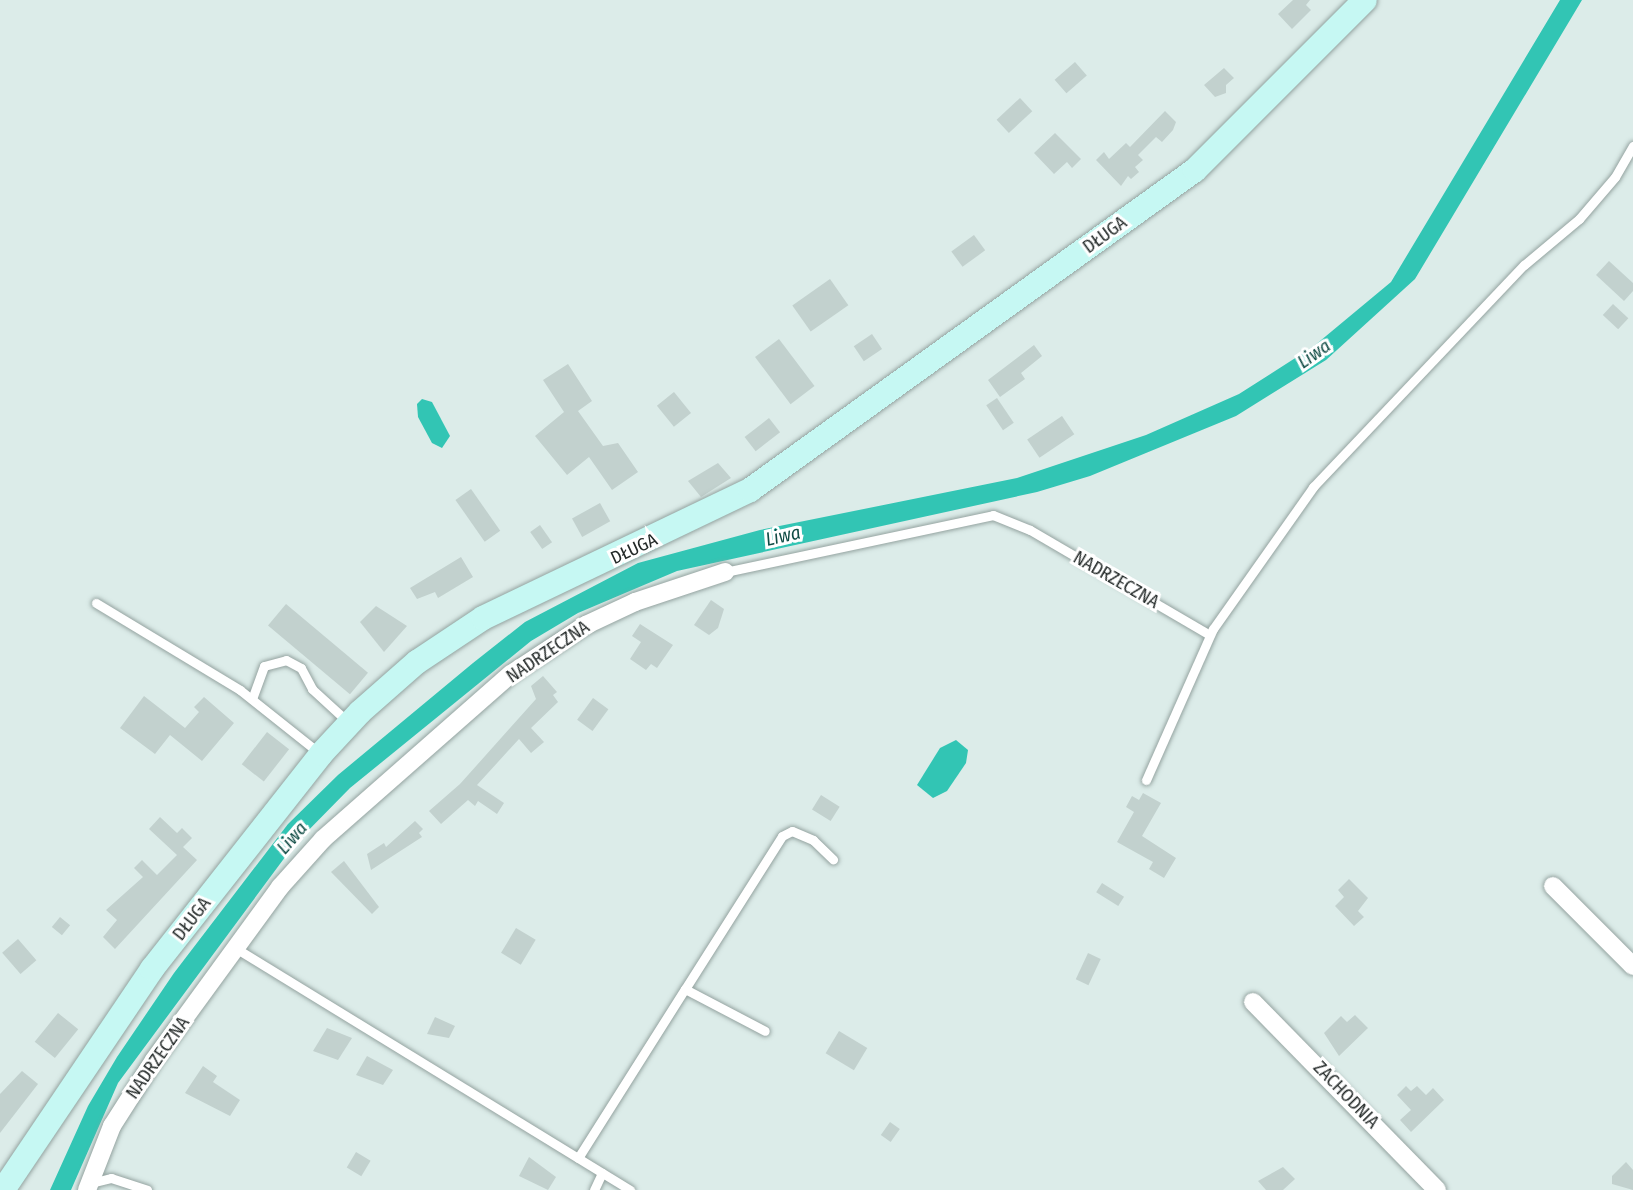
<!DOCTYPE html>
<meta charset="utf-8">
<style>
body{margin:0}
#map{position:relative;width:1633px;height:1190px;overflow:hidden;background:#dcece9;font-family:"Fira Sans Condensed",sans-serif}
div>[style]{position:absolute}
.water>*{inset:0;background:#32c5b4}
.building>*{inset:0;background:#c2d1ce;transform-origin:0 0}
.roads{filter:drop-shadow(0 0 2px #94a3a0) drop-shadow(0 0 2px #94a3a0)}
.lane>*{height:9px;margin:-4.5px;padding:0 4.5px;transform-origin:4.5px;border-radius:4.5px;background:#fff}
.street>*{height:18px;margin:-9px;padding:0 9px;transform-origin:9px;border-radius:9px;background:#fff}
.secondary>*{height:24px;margin:-12px;padding:0 12px;transform-origin:12px;border-radius:12px;background:#c6f8f3}
span{translate:-50% -50%;white-space:nowrap;text-align:center;line-height:1.15;-webkit-text-stroke:6px #fff;paint-order:stroke}
.street-label{font-size:18px;color:#232928}
.water-label{font-size:19px;color:#104c45;font-style:italic}
</style>
<div id="map">
<div class="water">
<i style="clip-path:polygon(1560px 0,1582px 0,1415px 279px,1326px 360px,1236px 416px,1090px 476px,1037px 492px,677px 571px,578px 613px,531px 641px,350px 788px,294px 845px,118px 1083px,71px 1190px,50px 1190px,88px 1106px,117px 1057px,174px 973px,288px 824px,338px 775px,473px 663px,525px 622px,638px 563px,760px 530px,1017px 478px,1146px 435px,1239px 394px,1314px 346px,1391px 282px)"></i>
<i style="clip-path:polygon(422px 399px,432px 402px,450px 436px,442px 448px,432px 443px,418px 417px,417px 404px)"></i>
<i style="clip-path:polygon(956px 740px,968px 750px,966px 763px,947px 791px,933px 798px,917px 785px,940px 748px)"></i>
</div>
<div class="building">
<i style="clip-path:polygon(1293px 0,1310px 0,1306px 5px,1311px 10px,1292px 29px,1278px 14px)"></i>
<i style="left:1075px;top:62px;width:18px;height:27px;rotate:49deg"></i>
<i style="clip-path:polygon(1224px 68px,1234px 78px,1226px 85px,1226px 93px,1215px 97px,1204px 85px)"></i>
<i style="left:1020px;top:98px;width:18px;height:32px;rotate:47deg"></i>
<i style="clip-path:polygon(1165px 111px,1176px 122px,1173px 130px,1162px 142px,1156px 137px,1138px 155px,1143px 160px,1135px 167px,1139px 172px,1131px 179px,1128px 176px,1121px 186px,1096px 160px,1104px 152px,1109px 159px,1126px 143px,1130px 147px)"></i>
<i style="clip-path:polygon(1055px 133px,1081px 159px,1072px 168px,1067px 162px,1054px 174px,1034px 153px)"></i>
<i style="left:974px;top:235px;width:19px;height:28px;rotate:54deg"></i>
<i style="clip-path:polygon(1609px 261px,1633px 283px,1633px 291px,1624px 301px,1596px 275px)"></i>
<i style="left:830px;top:279px;width:32px;height:46px;rotate:55deg"></i>
<i style="left:1613px;top:304px;width:21px;height:15px;rotate:43deg"></i>
<i style="left:872px;top:334px;width:18px;height:22px;rotate:56deg"></i>
<i style="left:779px;top:339px;width:59px;height:30px;rotate:53deg"></i>
<i style="clip-path:polygon(1034px 345px,1042px 356px,1021px 373px,1025px 379px,1000px 397px,988px 380px)"></i>
<i style="clip-path:polygon(568px 364px,592px 401px,578px 411px,603px 446px,618px 443px,638px 472px,612px 490px,589px 457px,567px 475px,535px 436px,564px 412px,543px 380px)"></i>
<i style="left:674px;top:392px;width:27px;height:22px;rotate:51deg"></i>
<i style="left:997px;top:398px;width:30px;height:13px;rotate:56deg"></i>
<i style="left:1062px;top:416px;width:22px;height:42px;rotate:56deg"></i>
<i style="left:769px;top:418px;width:18px;height:31px;rotate:52deg"></i>
<i style="clip-path:polygon(718px 463px,731px 478px,701px 497px,688px 481px)"></i>
<i style="left:471px;top:489px;width:51px;height:19px;rotate:55deg"></i>
<i style="left:600px;top:503px;width:21px;height:32px;rotate:61deg"></i>
<i style="left:540px;top:525px;width:21px;height:12px;rotate:55deg"></i>
<i style="clip-path:polygon(461px 557px,473px 577px,438px 598px,435px 592px,417px 599px,410px 588px)"></i>
<i style="clip-path:polygon(711px 600px,724px 609px,718px 628px,709px 635px,694px 625px)"></i>
<i style="left:286px;top:604px;width:107px;height:28px;rotate:40deg"></i>
<i style="clip-path:polygon(376px 606px,407px 626px,384px 652px,360px 622px)"></i>
<i style="clip-path:polygon(640px 624px,673px 645px,657px 668px,651px 664px,646px 670px,630px 659px,641px 642px,632px 636px)"></i>
<i style="clip-path:polygon(543px 676px,557px 692px,553px 695px,558px 702px,531px 728px,544px 742px,531px 753px,519px 739px,477px 785px,504px 803px,497px 814px,478px 801px,475px 806px,468px 800px,441px 824px,429px 811px,460px 784px,536px 699px,531px 686px)"></i>
<i style="clip-path:polygon(144px 696px,185px 728px,199px 712px,194px 707px,204px 697px,234px 723px,202px 761px,170px 735px,155px 754px,120px 728px)"></i>
<i style="left:593px;top:698px;width:19px;height:27px;rotate:36deg"></i>
<i style="left:267px;top:732px;width:28px;height:41px;rotate:38deg"></i>
<i style="clip-path:polygon(1143px 793px,1161px 803px,1142px 836px,1176px 858px,1164px 878px,1149px 869px,1153px 862px,1117px 842px,1134px 812px,1126px 807px,1132px 796px,1139px 800px)"></i>
<i style="left:821px;top:795px;width:22px;height:17px;rotate:32deg"></i>
<i style="clip-path:polygon(160px 817px,177px 833px,182px 828px,192px 838px,183px 847px,197px 860px,115px 949px,103px 937px,117px 920px,106px 910px,143px 877px,134px 868px,142px 860px,157px 875px,177px 855px,149px 829px)"></i>
<i style="clip-path:polygon(415px 821px,423px 829px,419px 833px,422px 837px,371px 870px,367px 854px,384px 843px,386px 847px)"></i>
<i style="clip-path:polygon(344px 861px,379px 907px,372px 914px,331px 872px)"></i>
<i style="clip-path:polygon(1349px 879px,1368px 898px,1358px 911px,1364px 917px,1354px 926px,1335px 906px,1344px 897px,1338px 890px)"></i>
<i style="left:1102px;top:883px;width:26px;height:11px;rotate:32deg"></i>
<i style="left:60px;top:917px;width:13px;height:13px;rotate:39deg"></i>
<i style="left:516px;top:928px;width:23px;height:29px;rotate:31deg"></i>
<i style="left:18px;top:939px;width:28px;height:21px;rotate:49deg"></i>
<i style="left:1088px;top:953px;width:14px;height:29px;rotate:25deg"></i>
<i style="left:58px;top:1013px;width:26px;height:37px;rotate:39deg"></i>
<i style="clip-path:polygon(1355px 1015px,1368px 1028px,1339px 1056px,1324px 1033px,1341px 1016px,1347px 1022px)"></i>
<i style="clip-path:polygon(435px 1017px,455px 1026px,449px 1038px,427px 1034px)"></i>
<i style="clip-path:polygon(327px 1028px,352px 1038px,338px 1060px,313px 1051px)"></i>
<i style="left:839px;top:1031px;width:33px;height:26px;rotate:31deg"></i>
<i style="clip-path:polygon(367px 1056px,393px 1070px,383px 1085px,356px 1075px)"></i>
<i style="clip-path:polygon(203px 1066px,217px 1076px,213px 1082px,240px 1100px,230px 1116px,185px 1093px)"></i>
<i style="clip-path:polygon(22px 1071px,38px 1084px,0 1133px,0 1094px)"></i>
<i style="clip-path:polygon(1406px 1086px,1411px 1091px,1417px 1086px,1426px 1095px,1433px 1088px,1444px 1100px,1411px 1132px,1400px 1120px,1411px 1110px,1397px 1095px)"></i>
<i style="left:890px;top:1122px;width:12px;height:16px;rotate:35deg"></i>
<i style="left:356px;top:1152px;width:17px;height:18px;rotate:31deg"></i>
<i style="clip-path:polygon(529px 1157px,556px 1177px,548px 1190px,519px 1176px)"></i>
<i style="clip-path:polygon(1626px 1162px,1633px 1170px,1633px 1190px,1612px 1184px,1612px 1176px)"></i>
<i style="clip-path:polygon(1283px 1167px,1295px 1179px,1283px 1190px,1266px 1190px,1258px 1181px)"></i>
</div>
<div class="roads">
<div class="lane">
<i style="left:725px;top:572px;width:274px;rotate:-12deg"></i>
<i style="left:993px;top:515px;width:40px;rotate:22deg"></i>
<i style="left:1030px;top:530px;width:208px;rotate:30.3deg"></i>
<i style="left:96px;top:603px;width:168px;rotate:31.1deg"></i>
<i style="left:240px;top:690px;width:100px;rotate:38.5deg"></i>
<i style="left:252px;top:699px;width:35px;rotate:-70deg"></i>
<i style="left:264px;top:666px;width:23px;rotate:-15deg"></i>
<i style="left:286px;top:660px;width:17px;rotate:28deg"></i>
<i style="left:301px;top:668px;width:24px;rotate:62deg"></i>
<i style="left:312px;top:689px;width:49px;rotate:42.5deg"></i>
<i style="left:1146px;top:780px;width:165px;rotate:-66.1deg"></i>
<i style="left:1213px;top:629px;width:174px;rotate:-54.8deg"></i>
<i style="left:1313px;top:487px;width:306px;rotate:-46.5deg"></i>
<i style="left:1524px;top:265px;width:72px;rotate:-39.9deg"></i>
<i style="left:1579px;top:219px;width:55px;rotate:-49.4deg"></i>
<i style="left:1615px;top:177px;width:36px;rotate:-60deg"></i>
<i style="left:237px;top:949px;width:461px;rotate:31.5deg"></i>
<i style="left:685px;top:989px;width:181px;rotate:-57.6deg"></i>
<i style="left:782px;top:836px;width:11px;rotate:-27deg"></i>
<i style="left:792px;top:831px;width:23px;rotate:23deg"></i>
<i style="left:813px;top:840px;width:28px;rotate:44deg"></i>
<i style="left:578px;top:1158px;width:200px;rotate:-57.7deg"></i>
<i style="left:685px;top:989px;width:90px;rotate:27.7deg"></i>
<i style="left:91px;top:1183px;width:21px;rotate:-14deg"></i>
<i style="left:111px;top:1178px;width:38px;rotate:18deg"></i>
<i style="left:594px;top:1190px;width:19px;rotate:-65deg"></i>
</div>
<div class="street">
<i style="left:1553px;top:886px;width:113px;rotate:45deg"></i>
<i style="left:1253px;top:1002px;width:263px;rotate:45.6deg"></i>
<i style="left:87px;top:1190px;width:69px;rotate:-68.7deg"></i>
<i style="left:112px;top:1126px;width:78px;rotate:-57.5deg"></i>
<i style="left:154px;top:1060px;width:214px;rotate:-53.9deg"></i>
<i style="left:280px;top:887px;width:64px;rotate:-48.1deg"></i>
<i style="left:323px;top:839px;width:250px;rotate:-41.3deg"></i>
<i style="left:511px;top:674px;width:90px;rotate:-33.2deg"></i>
<i style="left:586px;top:625px;width:54px;rotate:-25.1deg"></i>
<i style="left:635px;top:602px;width:95px;rotate:-18.4deg"></i>
</div>
<div class="secondary">
<i style="left:3px;top:1190px;width:267px;rotate:-56deg"></i>
<i style="left:152px;top:969px;width:273px;rotate:-51.8deg"></i>
<i style="left:321px;top:754px;width:57px;rotate:-47.1deg"></i>
<i style="left:360px;top:712px;width:76px;rotate:-41.3deg"></i>
<i style="left:417px;top:662px;width:79px;rotate:-33.7deg"></i>
<i style="left:483px;top:618px;width:296px;rotate:-25.6deg"></i>
<i style="left:750px;top:490px;width:548px;rotate:-35.72deg"></i>
<i style="left:1195px;top:170px;width:240px;rotate:-45deg"></i>
</div>
</div>
<div class="street-label">
<span style="left:1105px;top:235px;rotate:-36deg">DŁUGA</span>
<span style="left:634px;top:549px;rotate:-25deg">DŁUGA</span>
<span style="left:1116px;top:580px;rotate:30deg">NADRZECZNA</span>
<span style="left:548px;top:652px;rotate:-34deg">NADRZECZNA</span>
<span style="left:192px;top:919px;rotate:-52deg">DŁUGA</span>
<span style="left:158px;top:1058px;rotate:-55deg">NADRZECZNA</span>
<span style="left:1346px;top:1095px;rotate:46deg">ZACHODNIA</span>
</div>
<div class="water-label">
<span style="left:1314px;top:354px;rotate:-35deg">Liwa</span>
<span style="left:783px;top:536px;rotate:-13deg">Liwa</span>
<span style="left:292px;top:838px;rotate:-49deg">Liwa</span>
</div>
</div>
